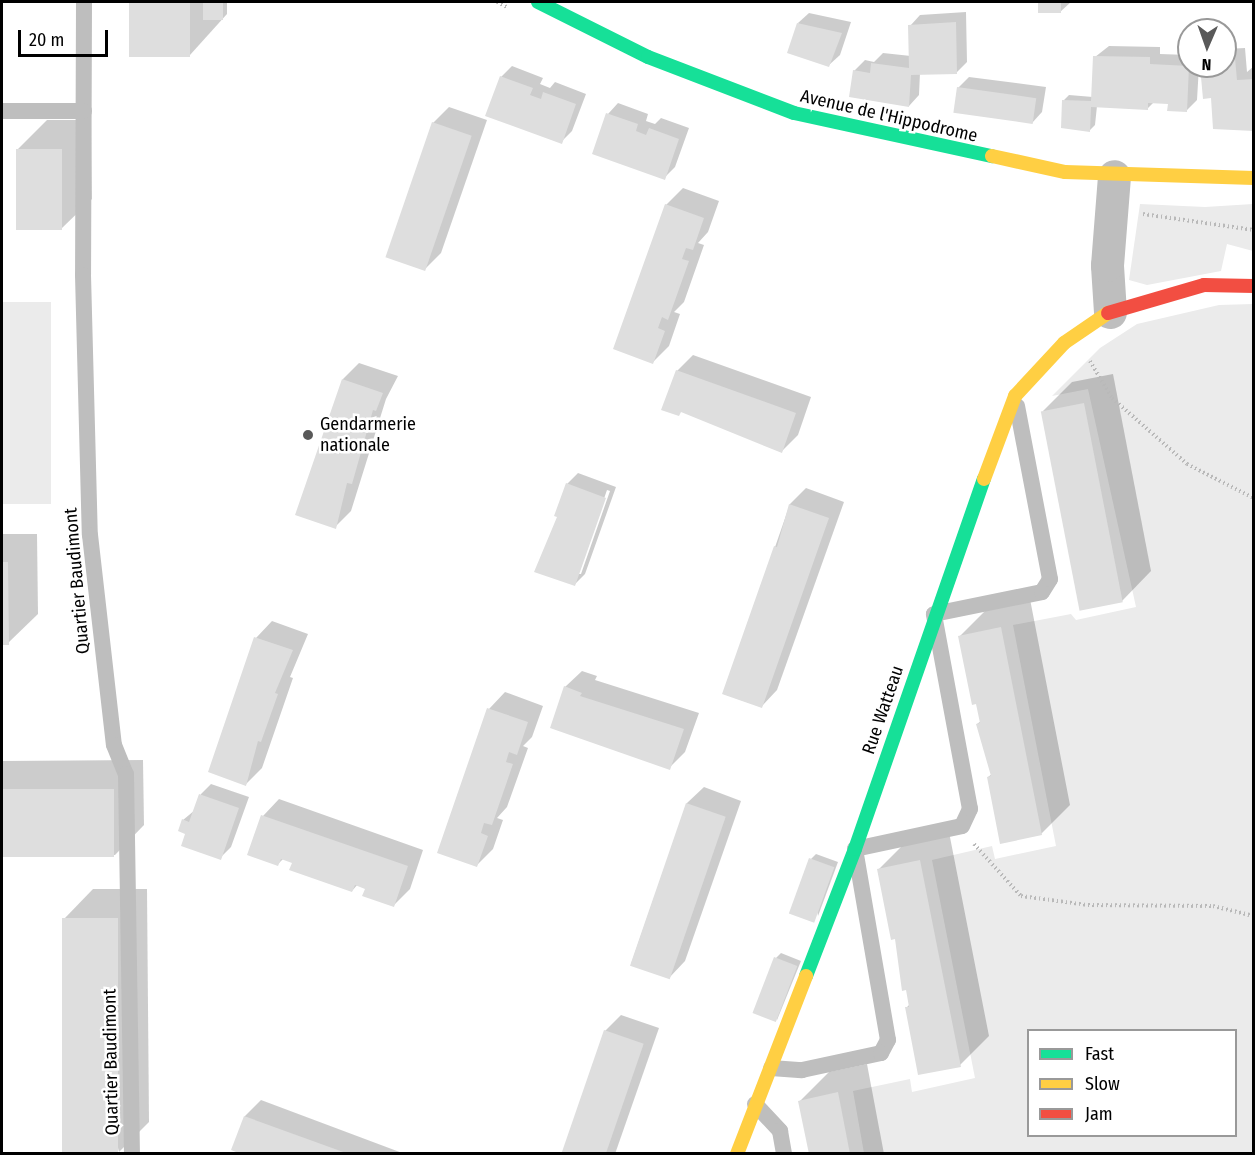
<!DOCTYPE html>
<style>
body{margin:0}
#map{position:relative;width:1255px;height:1155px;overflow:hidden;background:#fff;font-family:"Fira Sans Condensed",sans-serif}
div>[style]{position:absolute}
.green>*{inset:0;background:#ebebeb;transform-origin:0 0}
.shadow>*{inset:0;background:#0003}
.building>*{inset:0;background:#dedede;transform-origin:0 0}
.path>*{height:4px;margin-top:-2px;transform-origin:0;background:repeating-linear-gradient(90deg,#b9b9b9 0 1.5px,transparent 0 4.5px)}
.lane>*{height:16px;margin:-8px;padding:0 8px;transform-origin:8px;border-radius:8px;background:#bebebe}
.street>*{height:33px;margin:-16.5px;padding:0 16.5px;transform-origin:16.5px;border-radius:16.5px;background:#bebebe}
.fast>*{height:14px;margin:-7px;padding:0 7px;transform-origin:7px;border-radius:7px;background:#16e098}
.slow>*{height:14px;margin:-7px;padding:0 7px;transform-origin:7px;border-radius:7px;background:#ffcf43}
.jam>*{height:14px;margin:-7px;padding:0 7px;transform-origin:7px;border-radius:7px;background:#f24e42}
.dots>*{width:16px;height:16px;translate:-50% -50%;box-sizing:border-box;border:3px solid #fff;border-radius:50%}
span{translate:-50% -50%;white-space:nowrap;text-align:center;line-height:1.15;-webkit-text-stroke:5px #fff;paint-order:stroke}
.street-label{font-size:18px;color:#000}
.poi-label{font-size:18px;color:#000}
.left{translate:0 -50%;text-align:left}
.frame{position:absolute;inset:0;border:3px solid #000;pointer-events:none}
.legend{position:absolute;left:1027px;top:1029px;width:210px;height:108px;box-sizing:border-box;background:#fff;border:2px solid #999;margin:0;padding:8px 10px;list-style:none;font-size:18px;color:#000}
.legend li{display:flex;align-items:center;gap:12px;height:30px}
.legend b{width:30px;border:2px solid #999}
.north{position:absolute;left:1177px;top:18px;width:60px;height:60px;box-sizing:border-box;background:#fff;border:2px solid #999;border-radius:50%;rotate:182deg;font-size:16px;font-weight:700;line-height:24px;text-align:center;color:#000}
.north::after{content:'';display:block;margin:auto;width:21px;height:27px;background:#595959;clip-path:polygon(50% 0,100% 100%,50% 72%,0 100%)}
.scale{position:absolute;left:18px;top:30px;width:90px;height:27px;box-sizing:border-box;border:3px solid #000;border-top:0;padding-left:8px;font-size:18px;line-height:21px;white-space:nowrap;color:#000;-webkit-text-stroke:4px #fff;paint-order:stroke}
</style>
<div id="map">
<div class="green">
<i style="clip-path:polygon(1140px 204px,1205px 207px,1253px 204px,1253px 251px,1227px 244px,1221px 271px,1147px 285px,1129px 280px)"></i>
<i style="left:2px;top:302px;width:49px;height:202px"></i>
<i style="clip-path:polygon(evenodd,1253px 304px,1253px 1153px,864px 1153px,853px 1091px,910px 1079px,912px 1092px,975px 1078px,932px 860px,992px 846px,995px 859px,1056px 846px,1013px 625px,1071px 614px,1076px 620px,1136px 607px,1088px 389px,1052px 396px,1100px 348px,1137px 324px,1219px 305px,1253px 304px,1028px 1030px,1236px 1030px,1236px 1136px,1028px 1136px,1028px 1030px)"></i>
</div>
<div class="shadow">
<i style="clip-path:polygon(131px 2px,227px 2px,227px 14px,190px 55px,132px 56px)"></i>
<i style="clip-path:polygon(1040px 2px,1071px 2px,1060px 12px,1040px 11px)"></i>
<i style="clip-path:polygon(966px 12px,967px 62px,956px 73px,920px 73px,919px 95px,909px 106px,854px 71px,865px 60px,874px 62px,883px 53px,911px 56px,910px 26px,920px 15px)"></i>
<i style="clip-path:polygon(809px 13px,851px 22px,840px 55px,829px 65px,798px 23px)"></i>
<i style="clip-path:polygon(1109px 46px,1160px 47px,1160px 54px,1189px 55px,1189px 66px,1199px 66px,1197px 100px,1186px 111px,1169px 103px,1154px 102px,1147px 109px,1097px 106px,1095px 125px,1090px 130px,1064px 100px,1069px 95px,1093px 97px,1095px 57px)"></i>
<i style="clip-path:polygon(1245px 48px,1247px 72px,1254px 66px,1254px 129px,1212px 99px,1201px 66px,1225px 66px,1225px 49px)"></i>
<i style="clip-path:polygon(512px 66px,543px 78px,540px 84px,550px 88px,555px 82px,586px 94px,572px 131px,561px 142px,501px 77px)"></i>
<i style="clip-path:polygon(969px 77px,1046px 87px,1042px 112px,1032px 123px,958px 88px)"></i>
<i style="clip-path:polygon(618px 103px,648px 114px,646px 121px,655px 124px,661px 118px,689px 128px,675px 167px,664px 178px,608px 114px)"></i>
<i style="clip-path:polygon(449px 107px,487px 120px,441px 253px,425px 269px,433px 123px)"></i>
<i style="clip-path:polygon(47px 120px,91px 120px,92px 199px,62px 228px,17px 150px)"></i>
<i style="clip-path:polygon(683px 188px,719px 201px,708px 232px,698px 243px,704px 245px,684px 302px,674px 312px,680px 314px,669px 346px,653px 362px,666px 205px)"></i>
<i style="clip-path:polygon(693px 355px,811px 397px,798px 435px,782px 451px,677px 371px)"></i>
<i style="clip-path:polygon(359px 363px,398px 376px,386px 399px,351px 511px,335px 527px,343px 379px)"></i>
<i style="clip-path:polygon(1113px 374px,1151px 571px,1122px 601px,1043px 411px,1072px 382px)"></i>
<i style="clip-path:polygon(evenodd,578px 473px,616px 487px,585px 574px,575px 584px,559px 516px,567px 484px,578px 473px,607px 490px,610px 491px,581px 574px,578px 574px,607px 490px)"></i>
<i style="clip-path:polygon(806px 488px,844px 502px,777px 690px,761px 707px,724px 694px,790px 504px)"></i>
<i style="clip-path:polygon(2px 534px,37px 534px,38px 614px,8px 643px,2px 643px)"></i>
<i style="clip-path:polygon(1030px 599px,1070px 805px,1041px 834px,988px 777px,992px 774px,977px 724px,981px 721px,960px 636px,989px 607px)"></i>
<i style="clip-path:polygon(272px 621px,308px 634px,290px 677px,293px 678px,262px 768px,246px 784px,210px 771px,256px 638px)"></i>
<i style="clip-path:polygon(582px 671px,597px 676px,595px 680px,699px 713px,685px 752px,669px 768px,565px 687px)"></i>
<i style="clip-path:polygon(505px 692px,543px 706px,532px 737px,523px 746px,528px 748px,507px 807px,497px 818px,503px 820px,493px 849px,477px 865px,489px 709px)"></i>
<i style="clip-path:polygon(143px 760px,144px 825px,115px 855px,2px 855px,2px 761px)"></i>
<i style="clip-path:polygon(211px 784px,249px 797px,231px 847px,220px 858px,187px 833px,183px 820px,195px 810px,201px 794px)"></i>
<i style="clip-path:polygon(704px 787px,741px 801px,685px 961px,669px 978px,631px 964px,687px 803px)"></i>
<i style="clip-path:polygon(279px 799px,423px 850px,410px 889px,394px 905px,367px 888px,358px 884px,352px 891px,294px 862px,284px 858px,278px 864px,249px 854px,263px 816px)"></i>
<i style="clip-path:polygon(949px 832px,989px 1036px,960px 1065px,907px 1007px,910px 1004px,897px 937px,879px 869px,908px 840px)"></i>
<i style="clip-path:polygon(816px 854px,838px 862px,818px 916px,811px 859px)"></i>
<i style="clip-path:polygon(93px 889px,147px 889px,149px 1122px,119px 1152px,64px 919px)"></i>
<i style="clip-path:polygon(781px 953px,801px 961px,777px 1020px,776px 958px)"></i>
<i style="clip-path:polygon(621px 1015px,659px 1028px,615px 1154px,562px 1154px,605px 1031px)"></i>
<i style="clip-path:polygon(867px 1064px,884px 1154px,810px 1154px,800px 1101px,829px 1072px)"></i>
<i style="clip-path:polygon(261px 1100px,405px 1154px,246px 1154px,245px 1116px)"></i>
</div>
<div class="building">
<i style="left:129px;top:2px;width:61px;height:55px"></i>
<i style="left:203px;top:2px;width:20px;height:18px"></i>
<i style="left:1038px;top:2px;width:23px;height:11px"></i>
<i style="clip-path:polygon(956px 22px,957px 74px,911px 75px,909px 107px,849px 97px,853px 70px,870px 73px,871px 63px,909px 68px,908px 25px)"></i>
<i style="clip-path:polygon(797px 23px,842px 33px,829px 67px,787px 53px)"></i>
<i style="clip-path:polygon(1093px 56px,1150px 57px,1150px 64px,1189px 66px,1187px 112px,1167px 111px,1168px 104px,1148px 103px,1148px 110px,1091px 107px,1090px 132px,1061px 128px,1062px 100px,1091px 101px)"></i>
<i style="clip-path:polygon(1225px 58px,1235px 58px,1237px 80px,1254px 79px,1254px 131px,1213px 129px,1211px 98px,1203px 99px,1200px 66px,1225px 66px)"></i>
<i style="clip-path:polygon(500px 76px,533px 88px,530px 95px,541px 99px,543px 92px,576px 104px,562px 144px,485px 116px)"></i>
<i style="left:957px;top:87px;width:80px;height:26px;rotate:8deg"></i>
<i style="clip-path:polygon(606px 113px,638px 124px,636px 131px,646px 135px,649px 128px,679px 139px,665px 180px,592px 154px)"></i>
<i style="left:432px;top:122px;width:42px;height:143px;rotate:19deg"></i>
<i style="left:16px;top:149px;width:46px;height:81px"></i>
<i style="clip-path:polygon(665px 204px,704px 218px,693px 250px,686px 248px,682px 259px,689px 261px,668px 320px,662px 317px,658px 328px,665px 331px,653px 364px,613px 349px)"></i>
<i style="clip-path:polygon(676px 370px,796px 413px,782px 453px,681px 412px,679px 416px,661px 410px)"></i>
<i style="clip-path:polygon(342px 379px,383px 393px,376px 411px,373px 410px,352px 484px,347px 483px,336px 529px,295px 515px)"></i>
<i style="left:1084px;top:403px;width:203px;height:44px;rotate:79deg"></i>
<i style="clip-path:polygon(566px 483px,606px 498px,575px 586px,534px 572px,557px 517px,554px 516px)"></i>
<i style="clip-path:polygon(789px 504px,829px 518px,762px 708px,722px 694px,774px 546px,777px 547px)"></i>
<i style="clip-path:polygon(2px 562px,8px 562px,9px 645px,2px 645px)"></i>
<i style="clip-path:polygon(1001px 627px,1042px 835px,1000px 844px,987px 777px,991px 776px,976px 724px,980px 723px,976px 704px,972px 705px,958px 636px)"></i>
<i style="clip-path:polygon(254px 637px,293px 650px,275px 693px,278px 694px,261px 742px,258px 741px,246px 786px,208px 772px)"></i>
<i style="clip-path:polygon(564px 686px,582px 693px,580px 696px,684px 729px,670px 770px,550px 728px)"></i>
<i style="clip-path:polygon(487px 708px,528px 722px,517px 755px,509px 752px,506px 762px,513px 764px,492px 825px,484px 823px,481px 833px,488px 836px,477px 867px,437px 853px)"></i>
<i style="left:2px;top:789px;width:112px;height:68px"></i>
<i style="clip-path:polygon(199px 794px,239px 808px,221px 860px,181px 846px,185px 834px,178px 831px,182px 819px,189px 822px)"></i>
<i style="left:686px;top:803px;width:42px;height:172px;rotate:19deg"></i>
<i style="clip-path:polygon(261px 815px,408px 866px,394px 907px,362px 896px,365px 889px,355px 885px,352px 892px,289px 870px,292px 863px,281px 859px,278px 866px,247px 855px)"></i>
<i style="left:809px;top:858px;width:27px;height:59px;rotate:20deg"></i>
<i style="clip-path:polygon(920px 860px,961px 1067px,918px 1075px,905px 1007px,909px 1007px,906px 990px,902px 991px,895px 939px,891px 940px,877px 869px)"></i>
<i style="left:62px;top:918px;width:56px;height:236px"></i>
<i style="left:774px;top:957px;width:25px;height:60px;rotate:21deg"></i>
<i style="left:604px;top:1030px;width:42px;height:131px;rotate:19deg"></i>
<i style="clip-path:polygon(838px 1092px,850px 1154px,809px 1154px,798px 1101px)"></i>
<i style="clip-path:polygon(244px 1116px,346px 1153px,346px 1154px,241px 1154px,231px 1150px)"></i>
</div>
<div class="path">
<i style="left:497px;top:2px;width:11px;rotate:27deg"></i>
<i style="left:1143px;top:214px;width:112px;rotate:8.2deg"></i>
<i style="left:1090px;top:361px;width:43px;rotate:59.3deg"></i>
<i style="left:1112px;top:398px;width:100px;rotate:41.3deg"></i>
<i style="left:1187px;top:464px;width:75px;rotate:26.9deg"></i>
<i style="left:974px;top:844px;width:70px;rotate:47.9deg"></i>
<i style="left:1021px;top:896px;width:68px;rotate:7.7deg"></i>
<i style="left:1088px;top:905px;width:125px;rotate:0.5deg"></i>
<i style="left:1213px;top:906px;width:42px;rotate:13.7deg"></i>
</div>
<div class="lane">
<i style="left:84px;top:2px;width:273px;rotate:90.2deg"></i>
<i style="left:83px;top:275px;width:260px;rotate:88.5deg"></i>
<i style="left:90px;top:535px;width:211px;rotate:83.5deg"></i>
<i style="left:114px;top:745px;width:31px;rotate:68deg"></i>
<i style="left:126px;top:774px;width:380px;rotate:89.1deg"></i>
<i style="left:2px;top:111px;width:82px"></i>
<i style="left:771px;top:1068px;width:31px;rotate:4deg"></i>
<i style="left:802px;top:1070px;width:81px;rotate:-12.1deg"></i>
<i style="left:881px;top:1053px;width:15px;rotate:-62deg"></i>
<i style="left:888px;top:1040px;width:194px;rotate:-99.8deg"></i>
<i style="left:855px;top:849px;width:109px;rotate:-12.1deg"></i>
<i style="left:962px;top:826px;width:19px;rotate:-65deg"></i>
<i style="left:970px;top:809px;width:198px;rotate:-100.5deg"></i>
<i style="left:934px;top:614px;width:110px;rotate:-11.5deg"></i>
<i style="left:1042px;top:592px;width:15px;rotate:-58deg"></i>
<i style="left:1050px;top:579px;width:176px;rotate:-100.8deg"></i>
<i style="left:755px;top:1104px;width:37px;rotate:47deg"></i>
<i style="left:780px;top:1131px;width:23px;rotate:80deg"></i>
</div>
<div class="street">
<i style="left:1110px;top:312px;width:47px;rotate:-93.7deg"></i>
<i style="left:1107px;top:265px;width:89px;rotate:-85.5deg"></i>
</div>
<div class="fast">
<i style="left:538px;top:2px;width:123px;rotate:26.6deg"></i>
<i style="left:648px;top:57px;width:156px;rotate:21deg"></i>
<i style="left:794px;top:113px;width:203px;rotate:12.3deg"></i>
<i style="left:806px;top:976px;width:136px;rotate:-68.9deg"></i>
<i style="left:855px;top:849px;width:392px;rotate:-70.8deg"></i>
</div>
<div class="slow">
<i style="left:992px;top:156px;width:75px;rotate:12.4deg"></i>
<i style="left:1065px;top:172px;width:189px;rotate:1.8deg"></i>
<i style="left:984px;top:479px;width:89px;rotate:-69.5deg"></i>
<i style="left:1015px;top:396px;width:72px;rotate:-47.2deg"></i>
<i style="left:1064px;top:343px;width:53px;rotate:-34.3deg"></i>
<i style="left:737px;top:1154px;width:191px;rotate:-68.8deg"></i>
</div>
<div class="jam">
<i style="left:1108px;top:313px;width:100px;rotate:-16.3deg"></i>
<i style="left:1204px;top:285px;width:50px;rotate:1.1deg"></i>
</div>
<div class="dots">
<i style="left:308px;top:435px;background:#595959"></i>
</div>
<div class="street-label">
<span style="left:889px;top:116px;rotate:13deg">Avenue de l'Hippodrome</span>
<span style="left:77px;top:581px;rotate:-95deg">Quartier Baudimont</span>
<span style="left:883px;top:710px;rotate:-71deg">Rue Watteau</span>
<span style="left:111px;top:1062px;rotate:-91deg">Quartier Baudimont</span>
</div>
<div class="poi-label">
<span class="left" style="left:320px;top:435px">Gendarmerie<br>nationale</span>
</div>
<div class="frame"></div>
<ul class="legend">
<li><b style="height:8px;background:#16e098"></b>Fast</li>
<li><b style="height:8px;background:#ffcf43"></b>Slow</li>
<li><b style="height:8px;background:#f24e42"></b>Jam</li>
</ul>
<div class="north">N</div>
<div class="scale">20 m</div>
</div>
